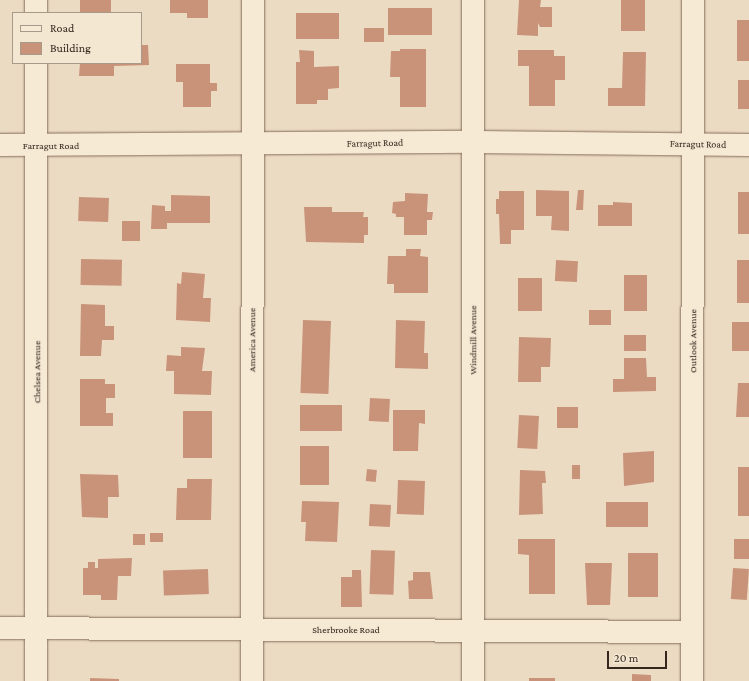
<!DOCTYPE html>
<style>
body{margin:0}
#map{position:relative;width:749px;height:681px;overflow:hidden;background:#ecdbc3;font-family:"Crimson Pro",serif}
div>[style]{position:absolute}
.building>*{inset:0;background:#c9937a;transform-origin:0 0}
.roads{filter:drop-shadow(0 0 1px #856d5a) drop-shadow(0 0 1px #856d5a)}
.minor>*{height:22px;margin:-11px;padding:0 11px;transform-origin:11px;border-radius:11px;background:#f7ead5}
span{translate:-50% -50%;white-space:nowrap;text-align:center;line-height:1.15;-webkit-text-stroke:3px #f4e7d2;paint-order:stroke}
.street-label{font-size:10px;color:#36271e}
.legend{position:absolute;left:12px;top:12px;width:130px;height:52px;box-sizing:border-box;background:#f4e7d2;border:1px solid #a89a8a;margin:0;padding:5px 7px;list-style:none;font-size:12px;color:#36271e}
.legend li{display:flex;align-items:center;gap:8px;height:20px}
.legend b{width:20px;border:1px solid #a89a8a}
.scale{position:absolute;left:607px;top:651px;width:60px;height:18px;box-sizing:border-box;border:2px solid #36271e;border-top:0;padding-left:5px;font-size:12px;line-height:14px;white-space:nowrap;color:#36271e;-webkit-text-stroke:3px #f4e7d2;paint-order:stroke}
</style>
<div id="map">
<div class="building">
<i style="left:80px;top:0;width:31px;height:13px"></i>
<i style="clip-path:polygon(170px 0,208px 0,208px 18px,187px 18px,187px 13px,170px 13px)"></i>
<i style="clip-path:polygon(519px 0,541px 0,540px 7px,552px 7px,552px 27px,540px 27px,538px 23px,538px 36px,517px 35px)"></i>
<i style="left:621px;top:0;width:24px;height:31px"></i>
<i style="left:388px;top:8px;width:44px;height:27px"></i>
<i style="left:296px;top:13px;width:43px;height:26px"></i>
<i style="left:737px;top:20px;width:12px;height:41px"></i>
<i style="left:364px;top:28px;width:20px;height:14px"></i>
<i style="clip-path:polygon(141px 45px,148px 45px,149px 65px,114px 66px,114px 76px,79px 76px,80px 63px,141px 63px)"></i>
<i style="clip-path:polygon(400px 49px,426px 49px,426px 107px,400px 107px,400px 77px,390px 77px,391px 51px,400px 51px)"></i>
<i style="clip-path:polygon(299px 50px,314px 51px,314px 67px,339px 66px,339px 88px,328px 89px,328px 100px,317px 100px,317px 104px,296px 104px,296px 62px,300px 62px)"></i>
<i style="clip-path:polygon(518px 50px,554px 50px,554px 56px,565px 56px,565px 80px,555px 80px,555px 106px,529px 106px,529px 66px,518px 66px)"></i>
<i style="clip-path:polygon(623px 52px,646px 52px,645px 106px,608px 106px,608px 88px,622px 88px)"></i>
<i style="clip-path:polygon(176px 64px,210px 64px,210px 83px,217px 83px,217px 91px,211px 91px,211px 107px,183px 107px,183px 82px,176px 82px)"></i>
<i style="left:738px;top:80px;width:11px;height:29px"></i>
<i style="clip-path:polygon(536px 190px,569px 191px,569px 231px,551px 230px,552px 216px,536px 216px)"></i>
<i style="clip-path:polygon(578px 190px,584px 190px,583px 210px,576px 210px)"></i>
<i style="clip-path:polygon(499px 191px,524px 191px,524px 230px,511px 230px,511px 244px,500px 244px,499px 214px,496px 214px,496px 199px,499px 199px)"></i>
<i style="left:738px;top:192px;width:11px;height:42px"></i>
<i style="clip-path:polygon(405px 193px,428px 194px,427px 212px,433px 212px,432px 220px,427px 220px,427px 235px,404px 235px,404px 217px,396px 217px,396px 214px,392px 213px,393px 202px,405px 201px)"></i>
<i style="clip-path:polygon(171px 195px,210px 196px,210px 223px,167px 223px,167px 229px,151px 229px,152px 205px,165px 206px,165px 211px,171px 211px)"></i>
<i style="left:79px;top:197px;width:30px;height:24px;rotate:2deg"></i>
<i style="clip-path:polygon(613px 202px,632px 203px,632px 226px,598px 226px,598px 205px,613px 205px)"></i>
<i style="clip-path:polygon(304px 207px,332px 207px,332px 212px,364px 212px,363px 217px,368px 217px,368px 235px,364px 235px,364px 243px,306px 242px)"></i>
<i style="left:122px;top:221px;width:18px;height:20px"></i>
<i style="clip-path:polygon(406px 249px,421px 249px,420px 256px,428px 257px,428px 293px,394px 293px,394px 284px,387px 284px,388px 256px,406px 256px)"></i>
<i style="left:81px;top:259px;width:41px;height:26px;rotate:1deg"></i>
<i style="left:556px;top:260px;width:22px;height:21px;rotate:3deg"></i>
<i style="left:737px;top:260px;width:12px;height:43px"></i>
<i style="clip-path:polygon(182px 272px,205px 274px,203px 298px,211px 298px,210px 322px,176px 320px,177px 283px,181px 284px)"></i>
<i style="left:624px;top:275px;width:23px;height:36px"></i>
<i style="left:518px;top:278px;width:24px;height:33px"></i>
<i style="clip-path:polygon(81px 304px,105px 305px,105px 326px,114px 326px,114px 340px,102px 340px,101px 356px,80px 356px)"></i>
<i style="left:589px;top:310px;width:22px;height:15px"></i>
<i style="left:303px;top:320px;width:28px;height:73px;rotate:2deg"></i>
<i style="clip-path:polygon(396px 320px,425px 321px,424px 353px,428px 353px,428px 369px,395px 368px)"></i>
<i style="left:732px;top:322px;width:17px;height:29px"></i>
<i style="left:624px;top:335px;width:22px;height:16px"></i>
<i style="clip-path:polygon(519px 337px,551px 338px,550px 367px,541px 367px,541px 382px,518px 382px)"></i>
<i style="clip-path:polygon(181px 347px,205px 348px,202px 371px,212px 371px,211px 395px,174px 394px,174px 371px,166px 371px,167px 355px,181px 356px)"></i>
<i style="clip-path:polygon(624px 358px,646px 358px,647px 377px,656px 377px,656px 391px,613px 392px,613px 379px,624px 379px)"></i>
<i style="clip-path:polygon(80px 379px,105px 379px,105px 384px,115px 384px,115px 398px,106px 398px,106px 413px,113px 413px,113px 426px,80px 426px)"></i>
<i style="clip-path:polygon(738px 383px,749px 383px,749px 417px,736px 417px)"></i>
<i style="left:370px;top:398px;width:20px;height:23px;rotate:3deg"></i>
<i style="left:300px;top:405px;width:42px;height:26px"></i>
<i style="left:557px;top:407px;width:21px;height:21px"></i>
<i style="clip-path:polygon(393px 410px,425px 410px,425px 424px,419px 423px,418px 451px,393px 451px)"></i>
<i style="left:183px;top:411px;width:29px;height:47px"></i>
<i style="left:519px;top:415px;width:20px;height:33px;rotate:3deg"></i>
<i style="left:300px;top:446px;width:29px;height:39px"></i>
<i style="clip-path:polygon(654px 451px,654px 482px,624px 486px,623px 453px)"></i>
<i style="left:572px;top:465px;width:8px;height:14px"></i>
<i style="left:738px;top:467px;width:11px;height:49px"></i>
<i style="left:367px;top:469px;width:10px;height:12px;rotate:6deg"></i>
<i style="clip-path:polygon(520px 470px,545px 471px,546px 483px,542px 483px,543px 514px,519px 515px)"></i>
<i style="clip-path:polygon(80px 474px,118px 475px,119px 497px,108px 497px,108px 518px,82px 517px)"></i>
<i style="clip-path:polygon(187px 479px,212px 479px,211px 520px,176px 520px,177px 488px,187px 488px)"></i>
<i style="left:398px;top:480px;width:27px;height:34px;rotate:2deg"></i>
<i style="clip-path:polygon(302px 501px,339px 502px,337px 542px,305px 541px,306px 522px,301px 522px)"></i>
<i style="left:606px;top:502px;width:42px;height:25px"></i>
<i style="left:370px;top:504px;width:21px;height:22px;rotate:3deg"></i>
<i style="left:150px;top:533px;width:13px;height:9px"></i>
<i style="left:133px;top:534px;width:12px;height:11px"></i>
<i style="clip-path:polygon(518px 539px,555px 539px,555px 594px,529px 594px,529px 555px,518px 554px)"></i>
<i style="left:734px;top:539px;width:15px;height:20px"></i>
<i style="left:371px;top:550px;width:24px;height:44px;rotate:2deg"></i>
<i style="left:628px;top:553px;width:30px;height:44px"></i>
<i style="clip-path:polygon(132px 558px,131px 576px,118px 576px,117px 600px,101px 600px,101px 595px,83px 595px,83px 568px,88px 568px,88px 562px,95px 562px,95px 568px,98px 568px,98px 559px)"></i>
<i style="clip-path:polygon(585px 563px,612px 563px,610px 605px,587px 605px)"></i>
<i style="left:733px;top:568px;width:16px;height:31px;rotate:4deg"></i>
<i style="left:208px;top:569px;width:25px;height:45px;rotate:88deg"></i>
<i style="clip-path:polygon(352px 570px,361px 570px,362px 607px,341px 607px,341px 577px,352px 577px)"></i>
<i style="clip-path:polygon(413px 572px,430px 572px,433px 599px,409px 599px,408px 581px,413px 580px)"></i>
<i style="clip-path:polygon(632px 674px,651px 675px,651px 681px,632px 681px)"></i>
<i style="clip-path:polygon(90px 678px,119px 679px,119px 681px,90px 681px)"></i>
<i style="left:529px;top:678px;width:26px;height:3px"></i>
</div>
<div class="roads">
<div class="minor">
<i style="left:473px;top:0;width:681px;rotate:90deg"></i>
<i style="left:36px;top:13px;width:13px;rotate:-90deg"></i>
<i style="left:0;top:145px;width:474px;rotate:-0.4deg"></i>
<i style="left:474px;top:142px;width:275px;rotate:0.6deg"></i>
<i style="left:0;top:628px;width:692px;rotate:0.33deg"></i>
<i style="left:36px;top:681px;width:618px;rotate:-90deg"></i>
<i style="left:252px;top:681px;width:681px;rotate:-89.92deg"></i>
<i style="left:692px;top:681px;width:681px;rotate:-89.92deg"></i>
</div>
</div>
<div class="street-label">
<span style="left:375px;top:143px;rotate:-1deg">Farragut Road</span>
<span style="left:698px;top:144px;rotate:1deg">Farragut Road</span>
<span style="left:51px;top:146px">Farragut Road</span>
<span style="left:252px;top:340px;rotate:-90deg">America Avenue</span>
<span style="left:473px;top:340px;rotate:-90deg">Windmill Avenue</span>
<span style="left:693px;top:341px;rotate:-90deg">Outlook Avenue</span>
<span style="left:37px;top:372px;rotate:-90deg">Chelsea Avenue</span>
<span style="left:346px;top:630px">Sherbrooke Road</span>
</div>
<ul class="legend">
<li><b style="height:5px;background:#f7ead5"></b>Road</li>
<li><b style="height:11px;background:#c9937a"></b>Building</li>
</ul>
<div class="scale">20 m</div>
</div>
